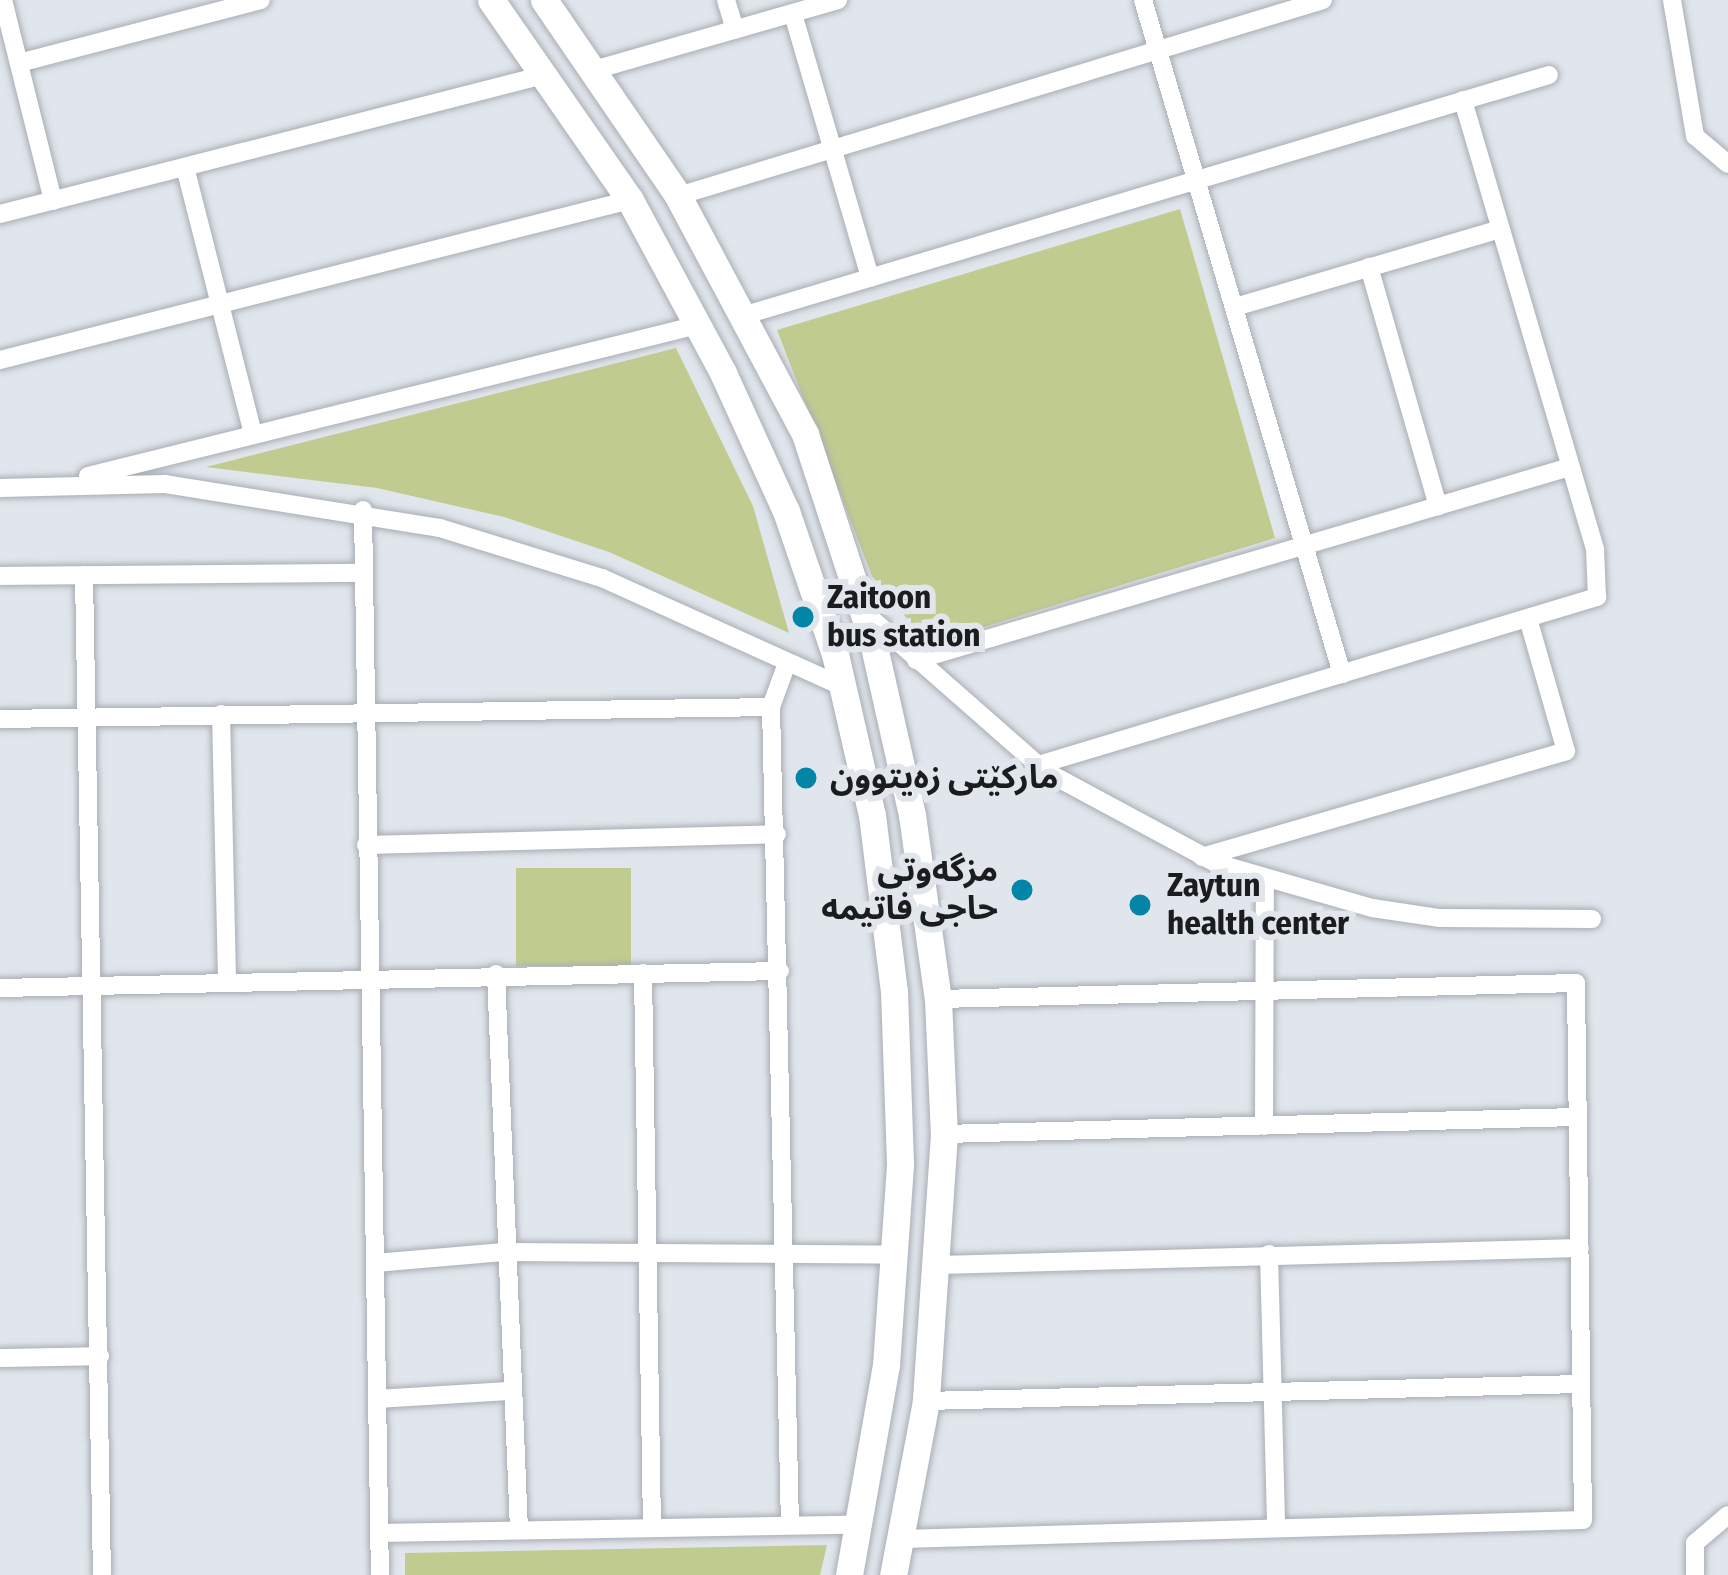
<!DOCTYPE html>
<meta charset="utf-8">
<style>
body{margin:0}
#map{position:relative;width:1728px;height:1575px;overflow:hidden;background:#e1e6ed;font-family:"Fira Sans Condensed","Noto Sans Arabic",sans-serif}
div>[style]{position:absolute}
.green>*{inset:0;background:#c0cc8f;transform-origin:0 0}
.roads{filter:drop-shadow(0 0 3px #a9adb4) drop-shadow(0 0 3px #a9adb4)}
.street>*{height:18px;margin:-9px;padding:0 9px;transform-origin:9px;border-radius:9px;background:#fff}
.secondary>*{height:27px;margin:-13.5px;padding:0 13.5px;transform-origin:13.5px;border-radius:13.5px;background:#fff}
.dots>*{width:33px;height:33px;translate:-50% -50%;box-sizing:border-box;border:6px solid #e1e6ed;border-radius:50%}
span{translate:-50% -50%;white-space:nowrap;text-align:center;line-height:1.15;-webkit-text-stroke:12px #e1e6ed;paint-order:stroke}
.poi-label{font-size:33px;color:#1a1c1e;font-weight:700}
.left{translate:0 -50%;text-align:left}
.right{translate:-100% -50%;text-align:right}
</style>
<div id="map">
<div class="green">
<i style="clip-path:polygon(1180px 209px,1275px 538px,928px 644px,872px 576px,777px 330px)"></i>
<i style="clip-path:polygon(676px 348px,753px 506px,789px 633px,609px 552px,504px 517px,377px 488px,206px 467px)"></i>
<i style="left:516px;top:868px;width:115px;height:98px"></i>
<i style="clip-path:polygon(827px 1545px,820px 1575px,405px 1575px,405px 1553px)"></i>
</div>
<div class="roads">
<div class="street">
<i style="left:3px;top:0;width:207px;rotate:76deg"></i>
<i style="left:726px;top:0;width:31px;rotate:73deg"></i>
<i style="left:1143px;top:0;width:703px;rotate:73.55deg"></i>
<i style="left:1672px;top:0;width:138px;rotate:80.4deg"></i>
<i style="left:1695px;top:136px;width:43px;rotate:40.3deg"></i>
<i style="left:793px;top:14px;width:275px;rotate:73.7deg"></i>
<i style="left:19px;top:63px;width:250px;rotate:-14.6deg"></i>
<i style="left:594px;top:70px;width:254px;rotate:-16deg"></i>
<i style="left:185px;top:167px;width:276px;rotate:75.7deg"></i>
<i style="left:678px;top:196px;width:674px;rotate:-16.9deg"></i>
<i style="left:0;top:214px;width:561px;rotate:-14.33deg"></i>
<i style="left:1369px;top:267px;width:249px;rotate:73.9deg"></i>
<i style="left:1235px;top:307px;width:276px;rotate:-16.4deg"></i>
<i style="left:742px;top:316px;width:842px;rotate:-16.63deg"></i>
<i style="left:0;top:360px;width:650px;rotate:-14.25deg"></i>
<i style="left:88px;top:476px;width:628px;rotate:-13.9deg"></i>
<i style="left:0;top:488px;width:165px;rotate:-1.4deg"></i>
<i style="left:165px;top:484px;width:278px;rotate:9.1deg"></i>
<i style="left:440px;top:528px;width:170px;rotate:17.2deg"></i>
<i style="left:602px;top:578px;width:262px;rotate:24.3deg"></i>
<i style="left:363px;top:510px;width:1065px;rotate:89.09deg"></i>
<i style="left:84px;top:575px;width:1000px;rotate:88.97deg"></i>
<i style="left:0;top:576px;width:360px;rotate:-0.5deg"></i>
<i style="left:865px;top:613px;width:240px;rotate:41.3deg"></i>
<i style="left:1045px;top:771px;width:194px;rotate:28.3deg"></i>
<i style="left:1216px;top:863px;width:162px;rotate:16.1deg"></i>
<i style="left:1372px;top:908px;width:69px;rotate:8.4deg"></i>
<i style="left:1440px;top:918px;width:152px;rotate:0.4deg"></i>
<i style="left:916px;top:660px;width:682px;rotate:-16.44deg"></i>
<i style="left:787px;top:663px;width:47px;rotate:110deg"></i>
<i style="left:771px;top:707px;width:818px;rotate:88.67deg"></i>
<i style="left:221px;top:714px;width:266px;rotate:88.7deg"></i>
<i style="left:0;top:719px;width:771px;rotate:-0.89deg"></i>
<i style="left:1038px;top:765px;width:584px;rotate:-16.73deg"></i>
<i style="left:1597px;top:597px;width:48px;rotate:-92.4deg"></i>
<i style="left:1595px;top:549px;width:468px;rotate:-106.4deg"></i>
<i style="left:366px;top:845px;width:411px;rotate:-1.5deg"></i>
<i style="left:1202px;top:857px;width:379px;rotate:-16.2deg"></i>
<i style="left:1566px;top:751px;width:134px;rotate:-106deg"></i>
<i style="left:643px;top:973px;width:555px;rotate:89.07deg"></i>
<i style="left:496px;top:974px;width:556px;rotate:87.63deg"></i>
<i style="left:0;top:988px;width:780px;rotate:-1.25deg"></i>
<i style="left:1264px;top:1126px;width:245px;rotate:-89.8deg"></i>
<i style="left:944px;top:1134px;width:634px;rotate:-1.54deg"></i>
<i style="left:1269px;top:1254px;width:269px;rotate:88.5deg"></i>
<i style="left:375px;top:1263px;width:129px;rotate:-4.9deg"></i>
<i style="left:504px;top:1252px;width:391px;rotate:0.4deg"></i>
<i style="left:939px;top:1265px;width:641px;rotate:-1.52deg"></i>
<i style="left:0;top:1358px;width:100px;rotate:-1.1deg"></i>
<i style="left:377px;top:1399px;width:131px;rotate:-3.5deg"></i>
<i style="left:926px;top:1401px;width:655px;rotate:-1.49deg"></i>
<i style="left:379px;top:1533px;width:482px;rotate:-1deg"></i>
<i style="left:902px;top:1539px;width:681px;rotate:-1.6deg"></i>
<i style="left:1583px;top:1520px;width:537px;rotate:-90.75deg"></i>
<i style="left:1576px;top:983px;width:638px;rotate:178.56deg"></i>
<i style="left:1695px;top:1575px;width:32px;rotate:-90deg"></i>
<i style="left:1695px;top:1543px;width:43px;rotate:-40.3deg"></i>
</div>
<div class="secondary">
<i style="left:491px;top:0;width:244px;rotate:55.2deg"></i>
<i style="left:630px;top:200px;width:196px;rotate:61.7deg"></i>
<i style="left:723px;top:373px;width:152px;rotate:65.5deg"></i>
<i style="left:786px;top:511px;width:151px;rotate:71.1deg"></i>
<i style="left:835px;top:654px;width:165px;rotate:77.1deg"></i>
<i style="left:872px;top:815px;width:177px;rotate:82.9deg"></i>
<i style="left:894px;top:991px;width:174px;rotate:88deg"></i>
<i style="left:900px;top:1165px;width:200px;rotate:94deg"></i>
<i style="left:886px;top:1365px;width:213px;rotate:100deg"></i>
<i style="left:544px;top:0;width:237px;rotate:55.6deg"></i>
<i style="left:678px;top:196px;width:270px;rotate:61.9deg"></i>
<i style="left:805px;top:434px;width:219px;rotate:71.9deg"></i>
<i style="left:873px;top:642px;width:177px;rotate:77.3deg"></i>
<i style="left:912px;top:815px;width:186px;rotate:82deg"></i>
<i style="left:938px;top:999px;width:135px;rotate:87.5deg"></i>
<i style="left:944px;top:1134px;width:268px;rotate:93.9deg"></i>
<i style="left:926px;top:1401px;width:177px;rotate:100.7deg"></i>
</div>
</div>
<div class="dots">
<i style="left:803px;top:617px;background:#0385a8"></i>
<i style="left:806px;top:778px;background:#0385a8"></i>
<i style="left:1022px;top:890px;background:#0385a8"></i>
<i style="left:1140px;top:905px;background:#0385a8"></i>
</div>
<div class="poi-label">
<span class="left" style="left:827px;top:617px">Zaitoon<br>bus station</span>
<span class="left" style="left:830px;top:778px">مارکێتی زەیتوون</span>
<span class="right" style="left:998px;top:890px">مزگەوتی<br>حاجی فاتیمە</span>
<span class="left" style="left:1167px;top:905px">Zaytun<br>health center</span>
</div>
</div>
